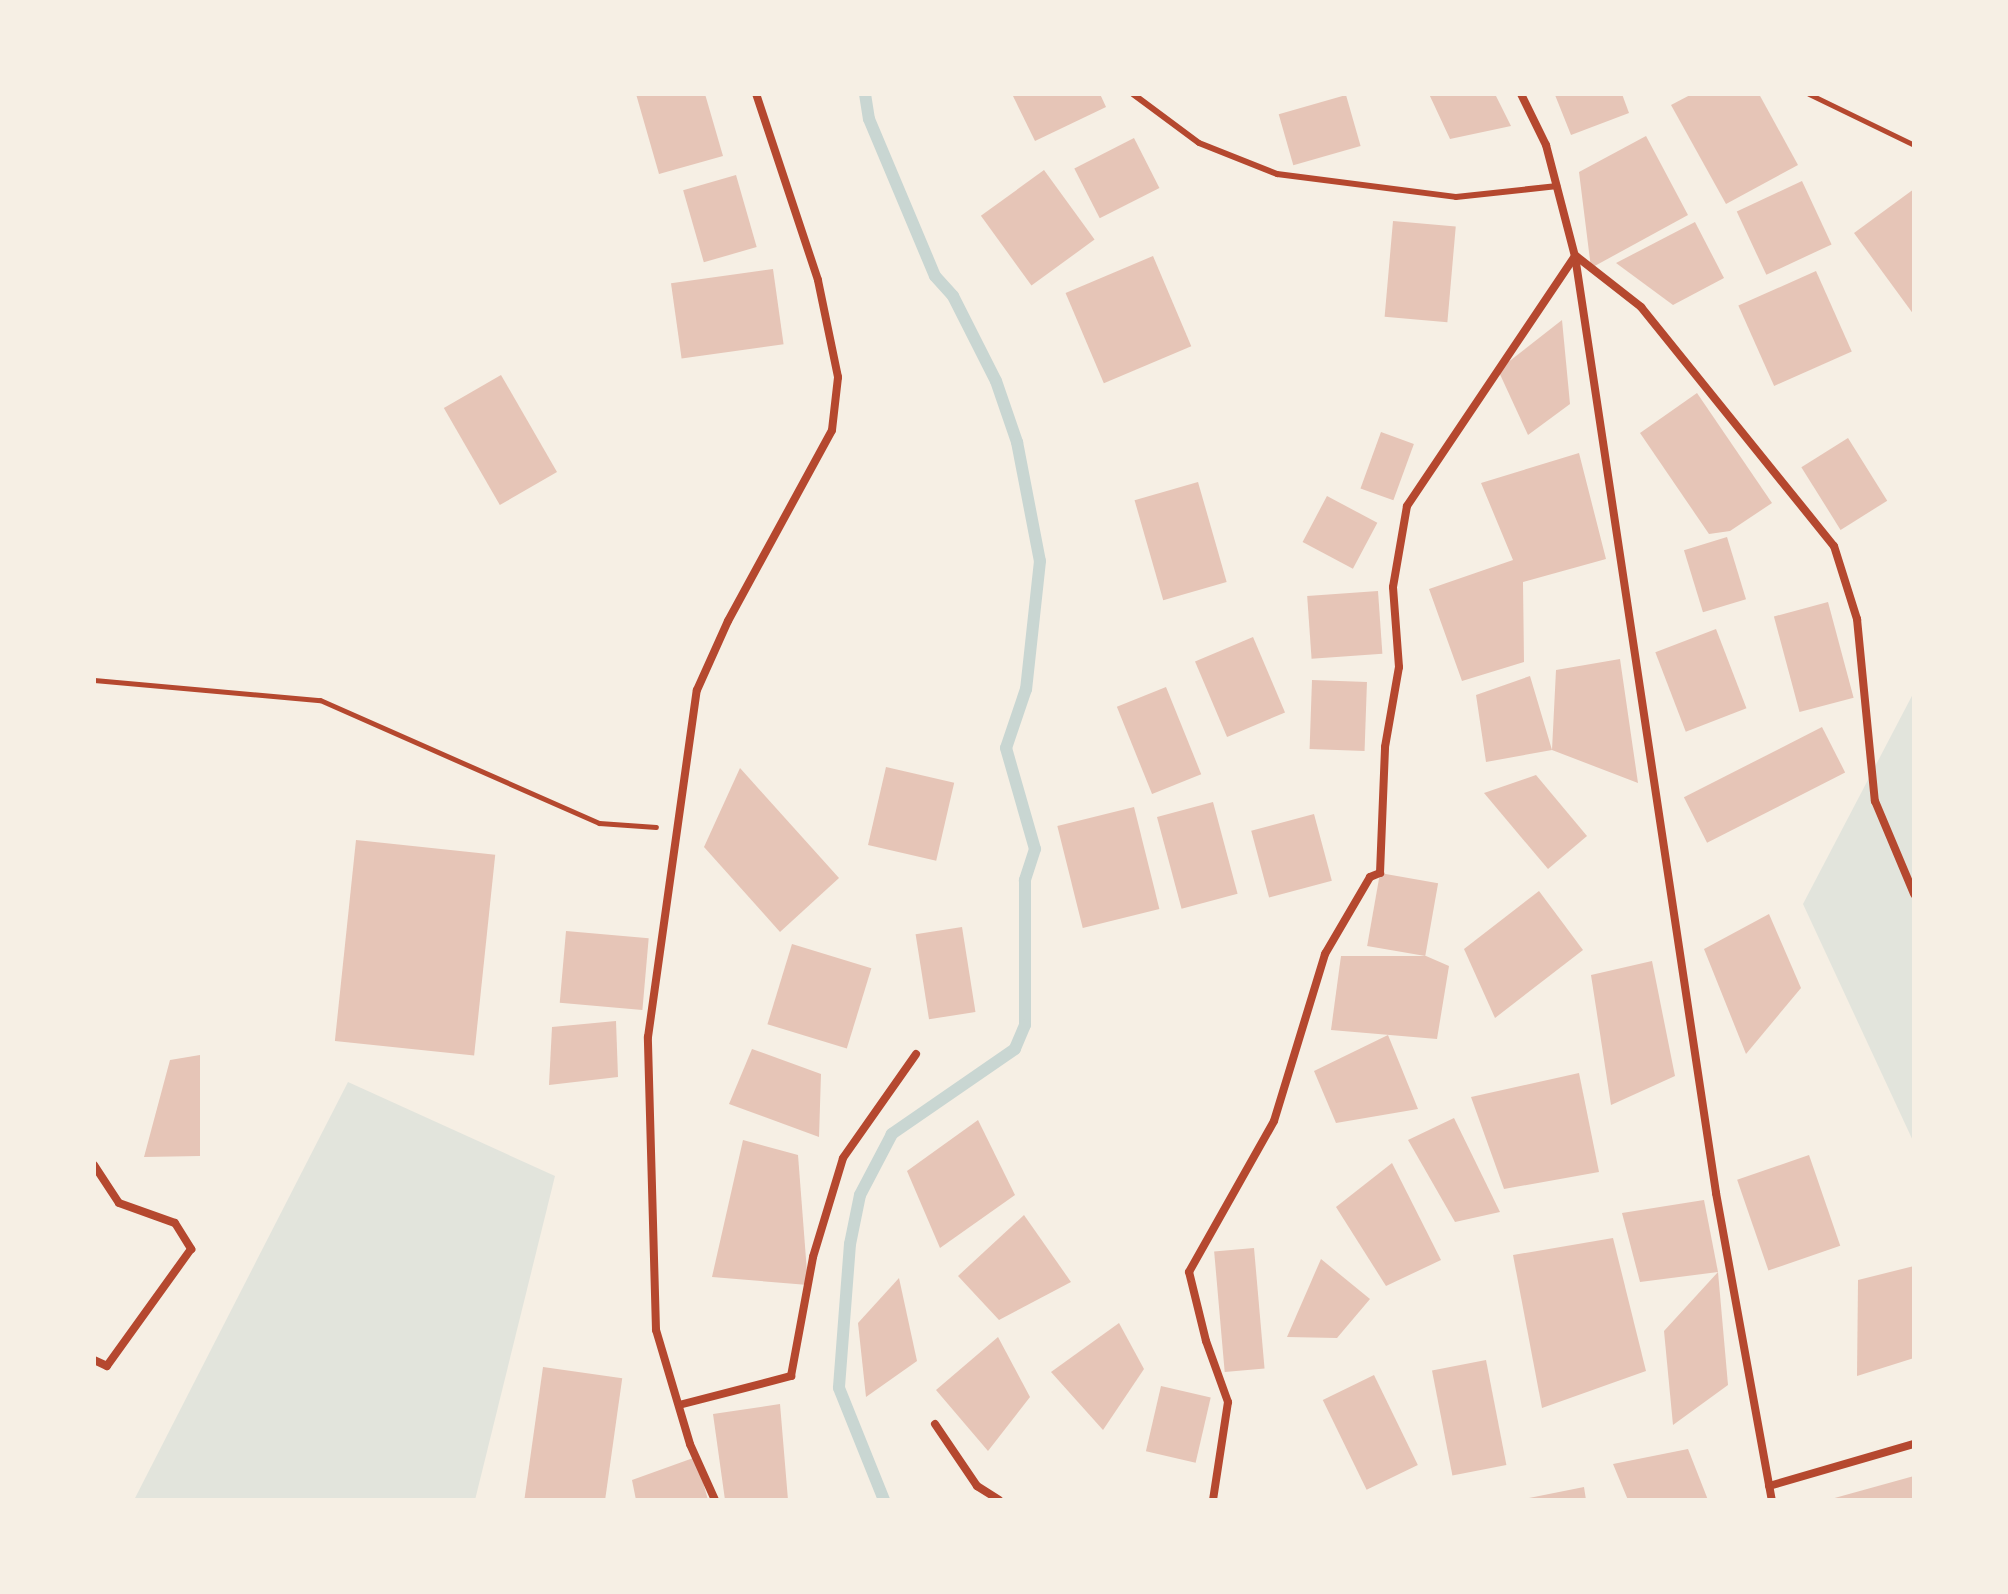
<!DOCTYPE html>
<style>
body{margin:0}
#map{position:relative;width:2008px;height:1594px;overflow:hidden;background:#f6efe4;font-family:"Roboto Serif",serif}
div>[style]{position:absolute}
.green>*{inset:0;background:#e2e4dc}
.stream>*{height:12px;margin:-6px;padding:0 6px;transform-origin:6px;border-radius:6px;background:#c9d6d2}
.building>*{inset:0;background:#e6c5b7;transform-origin:0 0}
.path>*{height:5px;margin:-2.5px;padding:0 2.5px;transform-origin:2.5px;border-radius:2.5px;background:#b5482f}
.service>*{height:6px;margin:-3px;padding:0 3px;transform-origin:3px;border-radius:3px;background:#b5482f}
.minor>*{height:8px;margin:-4px;padding:0 4px;transform-origin:4px;border-radius:4px;background:#b5482f}
span{translate:-50% -50%;white-space:nowrap;text-align:center;line-height:1.15;-webkit-text-stroke:8px #f6efe4;paint-order:stroke}
.frame{position:absolute;inset:0;border:96px solid #f6efe4;pointer-events:none}
</style>
<div id="map">
<div class="green">
<i style="clip-path:polygon(1914px 692px,1914px 1143px,1803px 904px)"></i>
<i style="clip-path:polygon(348px 1082px,555px 1176px,475px 1500px,134px 1500px)"></i>
</div>
<div class="stream">
<i style="left:865px;top:94px;width:25px;rotate:81deg"></i>
<i style="left:869px;top:119px;width:170px;rotate:67.2deg"></i>
<i style="left:935px;top:276px;width:27px;rotate:48deg"></i>
<i style="left:953px;top:296px;width:95px;rotate:63.2deg"></i>
<i style="left:996px;top:381px;width:65px;rotate:71deg"></i>
<i style="left:1017px;top:442px;width:121px;rotate:79.1deg"></i>
<i style="left:1040px;top:561px;width:129px;rotate:96.2deg"></i>
<i style="left:1026px;top:689px;width:62px;rotate:108.7deg"></i>
<i style="left:1006px;top:748px;width:105px;rotate:74deg"></i>
<i style="left:1035px;top:849px;width:33px;rotate:108deg"></i>
<i style="left:1025px;top:880px;width:145px;rotate:90deg"></i>
<i style="left:1025px;top:1025px;width:26px;rotate:113deg"></i>
<i style="left:1015px;top:1049px;width:150px;rotate:145.4deg"></i>
<i style="left:892px;top:1134px;width:69px;rotate:117.7deg"></i>
<i style="left:860px;top:1195px;width:50px;rotate:101.5deg"></i>
<i style="left:850px;top:1244px;width:144px;rotate:94.4deg"></i>
<i style="left:839px;top:1388px;width:121px;rotate:68.1deg"></i>
</div>
<div class="building">
<i style="clip-path:polygon(636px 94px,705px 94px,723px 156px,659px 174px)"></i>
<i style="clip-path:polygon(1012px 94px,1100px 94px,1106px 107px,1035px 141px)"></i>
<i style="clip-path:polygon(1429px 94px,1495px 94px,1511px 126px,1450px 139px)"></i>
<i style="clip-path:polygon(1622px 94px,1629px 113px,1571px 135px,1555px 95px)"></i>
<i style="clip-path:polygon(1692px 94px,1759px 94px,1798px 165px,1726px 204px,1671px 105px)"></i>
<i style="left:1346px;top:95px;width:53px;height:70px;rotate:74deg"></i>
<i style="clip-path:polygon(1646px 136px,1688px 215px,1591px 268px,1579px 172px)"></i>
<i style="left:1134px;top:138px;width:56px;height:67px;rotate:63deg"></i>
<i style="left:1044px;top:170px;width:86px;height:78px;rotate:54deg"></i>
<i style="left:736px;top:175px;width:75px;height:55px;rotate:74deg"></i>
<i style="left:1802px;top:181px;width:70px;height:72px;rotate:65deg"></i>
<i style="clip-path:polygon(1914px 189px,1914px 315px,1854px 233px)"></i>
<i style="left:1393px;top:221px;width:63px;height:96px;rotate:5deg"></i>
<i style="clip-path:polygon(1695px 222px,1724px 278px,1673px 305px,1616px 263px)"></i>
<i style="left:1153px;top:256px;width:98px;height:95px;rotate:67deg"></i>
<i style="left:773px;top:269px;width:76px;height:103px;rotate:82deg"></i>
<i style="left:1816px;top:271px;width:88px;height:85px;rotate:66deg"></i>
<i style="clip-path:polygon(1562px 320px,1570px 404px,1528px 435px,1498px 370px)"></i>
<i style="left:501px;top:375px;width:112px;height:66px;rotate:60deg"></i>
<i style="clip-path:polygon(1697px 393px,1772px 503px,1730px 531px,1709px 534px,1640px 433px)"></i>
<i style="left:1381px;top:432px;width:35px;height:60px;rotate:20deg"></i>
<i style="left:1848px;top:438px;width:74px;height:55px;rotate:58deg"></i>
<i style="clip-path:polygon(1579px 453px,1606px 559px,1523px 582px,1524px 662px,1462px 681px,1429px 589px,1513px 560px,1481px 483px)"></i>
<i style="left:1198px;top:482px;width:104px;height:66px;rotate:74deg"></i>
<i style="left:1327px;top:496px;width:57px;height:52px;rotate:28deg"></i>
<i style="left:1727px;top:537px;width:65px;height:45px;rotate:73deg"></i>
<i style="left:1378px;top:591px;width:63px;height:71px;rotate:86deg"></i>
<i style="left:1828px;top:602px;width:99px;height:56px;rotate:75deg"></i>
<i style="left:1716px;top:629px;width:85px;height:65px;rotate:69deg"></i>
<i style="left:1253px;top:637px;width:82px;height:63px;rotate:67deg"></i>
<i style="clip-path:polygon(1620px 659px,1638px 783px,1552px 750px,1486px 762px,1476px 695px,1530px 676px,1552px 750px,1556px 670px)"></i>
<i style="left:1312px;top:680px;width:55px;height:69px;rotate:2deg"></i>
<i style="left:1166px;top:687px;width:94px;height:53px;rotate:68deg"></i>
<i style="left:1822px;top:727px;width:51px;height:155px;rotate:63deg"></i>
<i style="left:886px;top:767px;width:70px;height:80px;rotate:13deg"></i>
<i style="clip-path:polygon(740px 768px,839px 878px,780px 932px,704px 847px)"></i>
<i style="clip-path:polygon(1536px 775px,1587px 836px,1548px 869px,1484px 793px)"></i>
<i style="left:1213px;top:802px;width:95px;height:58px;rotate:75deg"></i>
<i style="left:1134px;top:807px;width:105px;height:79px;rotate:76deg"></i>
<i style="left:1314px;top:814px;width:69px;height:65px;rotate:75deg"></i>
<i style="left:356px;top:840px;width:140px;height:202px;rotate:6deg"></i>
<i style="left:1380px;top:873px;width:59px;height:74px;rotate:10deg"></i>
<i style="clip-path:polygon(1539px 891px,1583px 950px,1495px 1018px,1464px 949px)"></i>
<i style="clip-path:polygon(1769px 914px,1801px 988px,1746px 1054px,1704px 949px)"></i>
<i style="left:962px;top:927px;width:86px;height:47px;rotate:81deg"></i>
<i style="left:566px;top:931px;width:83px;height:72px;rotate:5deg"></i>
<i style="left:792px;top:944px;width:83px;height:84px;rotate:17deg"></i>
<i style="clip-path:polygon(1341px 956px,1426px 956px,1449px 966px,1437px 1039px,1331px 1030px)"></i>
<i style="clip-path:polygon(1652px 961px,1675px 1076px,1611px 1105px,1591px 975px)"></i>
<i style="clip-path:polygon(616px 1021px,618px 1077px,549px 1085px,552px 1027px)"></i>
<i style="clip-path:polygon(1388px 1035px,1418px 1109px,1336px 1123px,1314px 1071px)"></i>
<i style="clip-path:polygon(752px 1049px,821px 1074px,819px 1137px,729px 1104px)"></i>
<i style="clip-path:polygon(200px 1055px,200px 1156px,144px 1157px,170px 1060px)"></i>
<i style="clip-path:polygon(1579px 1073px,1599px 1172px,1504px 1189px,1471px 1097px)"></i>
<i style="clip-path:polygon(1454px 1118px,1500px 1212px,1455px 1222px,1408px 1140px)"></i>
<i style="clip-path:polygon(978px 1120px,1015px 1195px,940px 1248px,907px 1171px)"></i>
<i style="clip-path:polygon(743px 1140px,798px 1155px,808px 1285px,712px 1277px)"></i>
<i style="left:1809px;top:1155px;width:96px;height:76px;rotate:71deg"></i>
<i style="clip-path:polygon(1392px 1163px,1441px 1260px,1386px 1286px,1336px 1207px)"></i>
<i style="clip-path:polygon(1704px 1200px,1718px 1272px,1640px 1282px,1622px 1213px)"></i>
<i style="clip-path:polygon(1024px 1215px,1071px 1282px,999px 1320px,958px 1276px)"></i>
<i style="clip-path:polygon(1613px 1238px,1646px 1371px,1542px 1408px,1513px 1255px)"></i>
<i style="left:1254px;top:1248px;width:121px;height:40px;rotate:85deg"></i>
<i style="clip-path:polygon(1321px 1259px,1370px 1299px,1337px 1338px,1287px 1337px)"></i>
<i style="clip-path:polygon(1914px 1266px,1914px 1358px,1857px 1376px,1858px 1280px)"></i>
<i style="clip-path:polygon(1718px 1272px,1728px 1385px,1673px 1425px,1664px 1331px)"></i>
<i style="clip-path:polygon(899px 1278px,917px 1361px,866px 1397px,858px 1323px)"></i>
<i style="clip-path:polygon(1119px 1323px,1144px 1369px,1103px 1430px,1051px 1372px)"></i>
<i style="clip-path:polygon(998px 1337px,1030px 1397px,988px 1451px,936px 1390px)"></i>
<i style="left:1486px;top:1360px;width:107px;height:55px;rotate:79deg"></i>
<i style="left:543px;top:1367px;width:80px;height:134px;rotate:8deg"></i>
<i style="left:1374px;top:1375px;width:100px;height:57px;rotate:64deg"></i>
<i style="left:1161px;top:1386px;width:51px;height:67px;rotate:13deg"></i>
<i style="clip-path:polygon(780px 1404px,788px 1500px,725px 1500px,713px 1414px)"></i>
<i style="clip-path:polygon(1688px 1449px,1708px 1500px,1628px 1500px,1613px 1464px)"></i>
<i style="clip-path:polygon(696px 1457px,708px 1500px,636px 1500px,632px 1480px)"></i>
<i style="clip-path:polygon(1914px 1476px,1914px 1500px,1831px 1500px,1831px 1499px)"></i>
<i style="clip-path:polygon(1584px 1487px,1586px 1500px,1525px 1500px,1524px 1499px)"></i>
</div>
<div class="path">
<i style="left:1809px;top:94px;width:117px;rotate:25.9deg"></i>
<i style="left:94px;top:680px;width:227px;rotate:5.1deg"></i>
<i style="left:320px;top:700px;width:305px;rotate:23.8deg"></i>
<i style="left:599px;top:823px;width:57px;rotate:4deg"></i>
</div>
<div class="service">
<i style="left:1133px;top:94px;width:82px;rotate:36.6deg"></i>
<i style="left:1199px;top:143px;width:84px;rotate:21.7deg"></i>
<i style="left:1277px;top:174px;width:180px;rotate:7.3deg"></i>
<i style="left:1456px;top:197px;width:102px;rotate:-6.2deg"></i>
</div>
<div class="minor">
<i style="left:1521px;top:94px;width:57px;rotate:63.9deg"></i>
<i style="left:1546px;top:145px;width:115px;rotate:75.4deg"></i>
<i style="left:1575px;top:256px;width:948px;rotate:81.44deg"></i>
<i style="left:1716px;top:1193px;width:312px;rotate:79.7deg"></i>
<i style="left:1576px;top:256px;width:83px;rotate:38.1deg"></i>
<i style="left:1641px;top:307px;width:307px;rotate:51.1deg"></i>
<i style="left:1834px;top:546px;width:77px;rotate:72.5deg"></i>
<i style="left:1857px;top:619px;width:183px;rotate:84.4deg"></i>
<i style="left:1875px;top:801px;width:101px;rotate:67.2deg"></i>
<i style="left:94px;top:1165px;width:45px;rotate:56.7deg"></i>
<i style="left:119px;top:1203px;width:59px;rotate:19.7deg"></i>
<i style="left:175px;top:1223px;width:31px;rotate:58deg"></i>
<i style="left:191px;top:1249px;width:144px;rotate:125.7deg"></i>
<i style="left:107px;top:1366px;width:14px;rotate:-155deg"></i>
<i style="left:679px;top:1405px;width:116px;rotate:-14.5deg"></i>
<i style="left:791px;top:1376px;width:121px;rotate:-79.5deg"></i>
<i style="left:813px;top:1257px;width:103px;rotate:-73.1deg"></i>
<i style="left:843px;top:1158px;width:127px;rotate:-54.9deg"></i>
<i style="left:935px;top:1424px;width:75px;rotate:55.9deg"></i>
<i style="left:977px;top:1486px;width:26px;rotate:32deg"></i>
<i style="left:1769px;top:1486px;width:151px;rotate:-16.2deg"></i>
<i style="left:715px;top:1500px;width:61px;rotate:-114.1deg"></i>
<i style="left:690px;top:1444px;width:119px;rotate:-106.6deg"></i>
<i style="left:656px;top:1330px;width:293px;rotate:-91.6deg"></i>
<i style="left:648px;top:1037px;width:350px;rotate:-82deg"></i>
<i style="left:697px;top:690px;width:76px;rotate:-65.8deg"></i>
<i style="left:728px;top:621px;width:217px;rotate:-61.4deg"></i>
<i style="left:832px;top:430px;width:53px;rotate:-83.5deg"></i>
<i style="left:838px;top:377px;width:99px;rotate:-101.7deg"></i>
<i style="left:818px;top:280px;width:196px;rotate:-108.4deg"></i>
<i style="left:1213px;top:1500px;width:99px;rotate:-81.3deg"></i>
<i style="left:1228px;top:1402px;width:65px;rotate:-109.8deg"></i>
<i style="left:1206px;top:1341px;width:71px;rotate:-103.8deg"></i>
<i style="left:1189px;top:1272px;width:173px;rotate:-60.6deg"></i>
<i style="left:1274px;top:1121px;width:175px;rotate:-73deg"></i>
<i style="left:1325px;top:954px;width:89px;rotate:-59.7deg"></i>
<i style="left:1370px;top:877px;width:11px;rotate:-22deg"></i>
<i style="left:1380px;top:873px;width:126px;rotate:-87.7deg"></i>
<i style="left:1385px;top:747px;width:81px;rotate:-80.1deg"></i>
<i style="left:1399px;top:667px;width:80px;rotate:-94.3deg"></i>
<i style="left:1393px;top:587px;width:82px;rotate:-80.2deg"></i>
<i style="left:1407px;top:506px;width:301px;rotate:-56.1deg"></i>
</div>
<div class="frame"></div>
</div>
